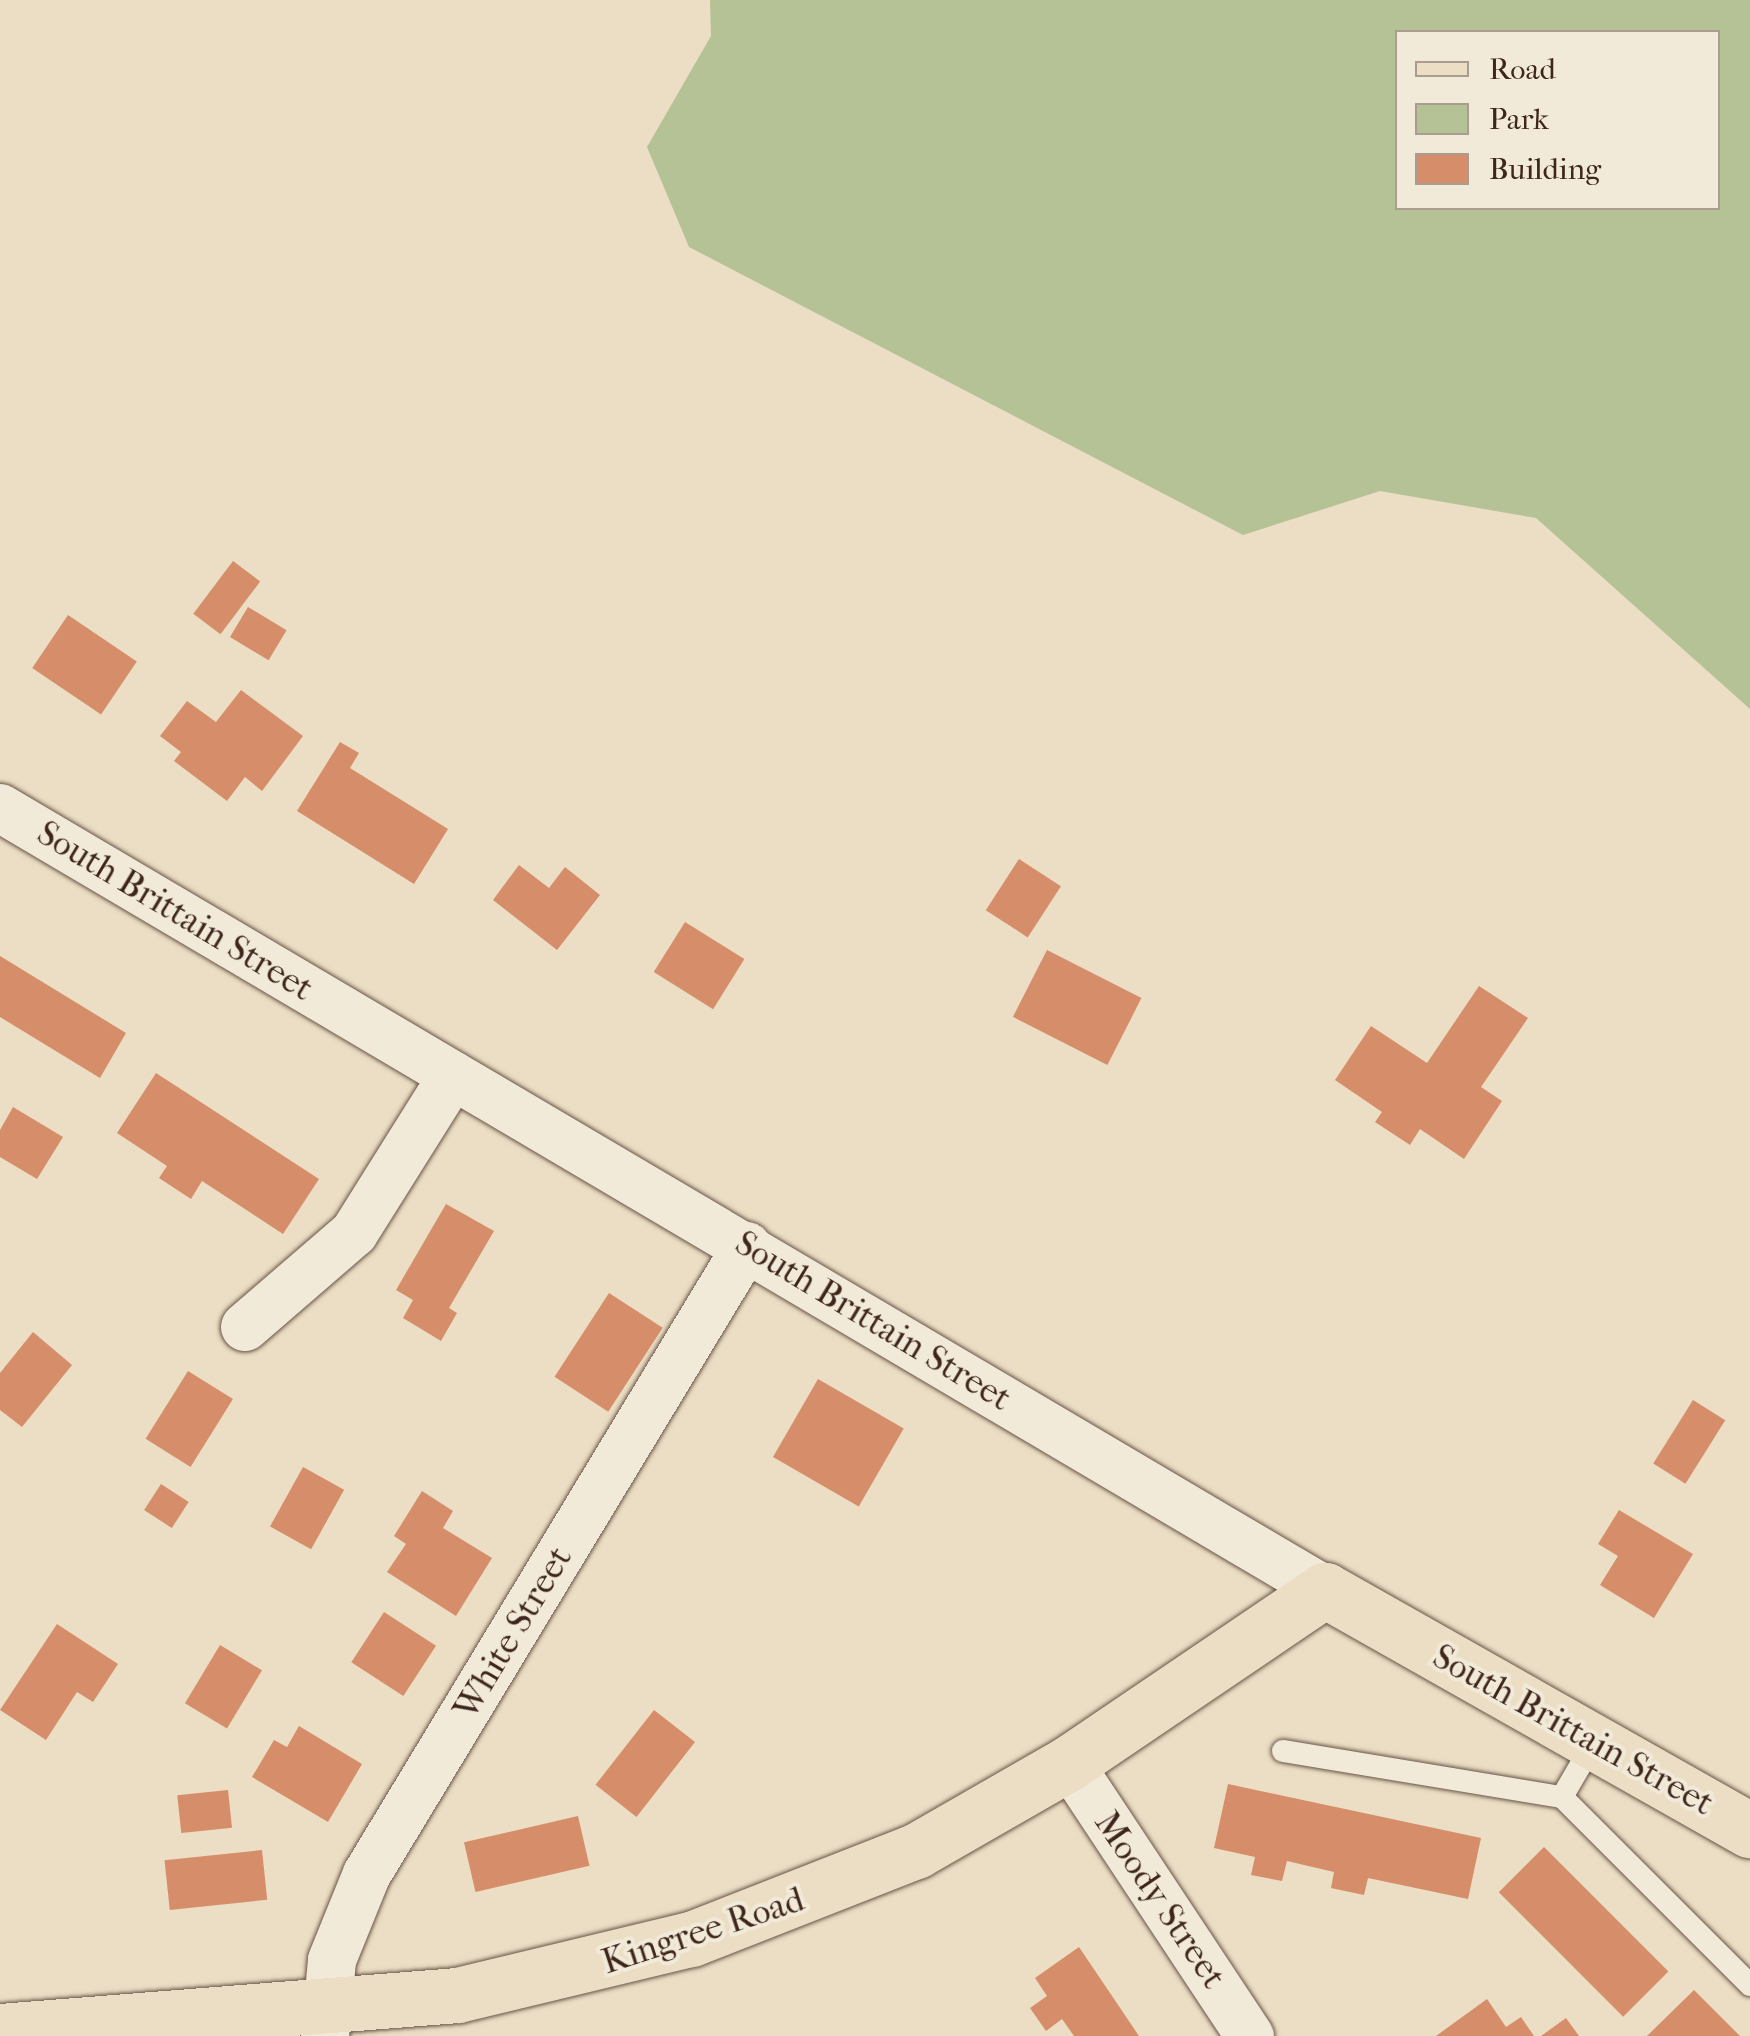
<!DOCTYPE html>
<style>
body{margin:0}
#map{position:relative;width:1750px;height:2036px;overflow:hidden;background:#ebdec4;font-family:"IM FELL French Canon",serif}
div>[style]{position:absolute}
.green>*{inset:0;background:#b5c296}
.building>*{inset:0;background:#d58e69;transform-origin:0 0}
.roads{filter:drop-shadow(0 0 2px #695447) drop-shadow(0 0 2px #695447)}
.lane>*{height:22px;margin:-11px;padding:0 11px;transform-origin:11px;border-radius:11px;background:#f2ead9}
.street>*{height:48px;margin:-24px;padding:0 24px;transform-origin:24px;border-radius:24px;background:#f2ead9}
.primary>*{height:55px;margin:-27.5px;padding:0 27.5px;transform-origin:27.5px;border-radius:27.5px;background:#ebdec4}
span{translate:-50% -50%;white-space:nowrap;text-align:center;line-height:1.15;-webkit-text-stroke:8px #f2ead9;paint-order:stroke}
.street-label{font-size:35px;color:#3e261d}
.legend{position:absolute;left:1395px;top:30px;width:325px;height:180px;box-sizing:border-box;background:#f2ead9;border:2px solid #aa9c8e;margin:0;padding:12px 18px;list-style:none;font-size:30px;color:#3e261d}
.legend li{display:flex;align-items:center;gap:20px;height:50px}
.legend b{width:50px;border:2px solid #aa9c8e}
</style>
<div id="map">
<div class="green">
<i style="clip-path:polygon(evenodd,710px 0,1750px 0,1750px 709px,1536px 518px,1380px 491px,1243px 535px,689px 247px,647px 147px,711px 36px,710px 0,1398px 32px,1718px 32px,1718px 208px,1398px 208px,1398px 32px)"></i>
</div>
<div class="building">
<i style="left:233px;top:561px;width:34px;height:66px;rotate:37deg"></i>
<i style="left:248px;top:607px;width:45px;height:35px;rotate:31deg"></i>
<i style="left:68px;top:615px;width:83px;height:64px;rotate:34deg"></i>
<i style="clip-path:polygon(241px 690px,303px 736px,262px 791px,245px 777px,227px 801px,174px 761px,181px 752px,160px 736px,187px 701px,216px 722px)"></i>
<i style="clip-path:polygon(340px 742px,359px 753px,350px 768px,448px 829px,414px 884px,297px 811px)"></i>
<i style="left:1019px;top:859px;width:50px;height:61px;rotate:33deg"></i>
<i style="clip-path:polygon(519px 865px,549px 888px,565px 867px,600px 895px,557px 950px,493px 900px)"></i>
<i style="left:685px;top:922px;width:70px;height:59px;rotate:32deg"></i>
<i style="left:1047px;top:950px;width:106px;height:75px;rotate:27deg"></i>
<i style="clip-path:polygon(0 956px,126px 1033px,100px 1078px,0 1017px)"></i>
<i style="clip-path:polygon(1479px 986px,1528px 1018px,1481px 1087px,1502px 1101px,1464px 1159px,1420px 1129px,1410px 1145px,1375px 1122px,1382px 1112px,1335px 1080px,1371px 1026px,1427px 1063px)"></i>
<i style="clip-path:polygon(156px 1073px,319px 1179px,283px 1234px,202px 1181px,191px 1199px,159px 1178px,167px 1166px,117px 1133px)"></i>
<i style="clip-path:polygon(13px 1107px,63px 1137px,37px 1179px,0 1157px,0 1130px)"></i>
<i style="clip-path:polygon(446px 1204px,494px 1231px,449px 1308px,457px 1313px,441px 1341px,403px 1318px,413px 1300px,396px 1290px)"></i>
<i style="left:609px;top:1293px;width:64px;height:100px;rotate:33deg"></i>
<i style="clip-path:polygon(33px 1332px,72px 1365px,22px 1427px,0 1410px,0 1373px)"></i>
<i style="left:188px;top:1371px;width:53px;height:80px;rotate:32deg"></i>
<i style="left:818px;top:1379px;width:99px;height:90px;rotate:30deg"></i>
<i style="left:1693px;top:1400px;width:38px;height:75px;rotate:32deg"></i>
<i style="left:303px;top:1467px;width:47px;height:68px;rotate:29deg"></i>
<i style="left:161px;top:1484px;width:33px;height:31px;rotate:33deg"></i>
<i style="clip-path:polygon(422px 1491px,453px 1511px,443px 1528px,492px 1558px,456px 1616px,387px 1572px,406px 1544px,394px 1536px)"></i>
<i style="clip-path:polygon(1619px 1510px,1693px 1554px,1654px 1618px,1600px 1585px,1618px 1556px,1598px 1544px)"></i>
<i style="left:384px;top:1612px;width:62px;height:60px;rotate:33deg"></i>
<i style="clip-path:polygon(57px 1624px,118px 1664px,93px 1702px,77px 1692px,46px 1740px,0 1710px)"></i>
<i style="left:220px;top:1645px;width:49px;height:68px;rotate:31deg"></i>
<i style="left:654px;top:1710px;width:52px;height:95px;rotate:38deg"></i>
<i style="clip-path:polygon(299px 1726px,362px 1764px,328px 1822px,252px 1777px,274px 1740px,287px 1747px)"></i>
<i style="clip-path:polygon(1228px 1784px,1481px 1838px,1468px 1899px,1368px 1878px,1364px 1895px,1331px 1888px,1334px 1872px,1287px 1861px,1282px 1881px,1251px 1875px,1255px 1857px,1214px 1848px)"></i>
<i style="left:228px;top:1790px;width:38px;height:51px;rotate:84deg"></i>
<i style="left:578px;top:1816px;width:51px;height:117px;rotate:77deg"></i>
<i style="left:1544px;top:1847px;width:176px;height:64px;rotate:45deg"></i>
<i style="left:262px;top:1850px;width:50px;height:98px;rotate:84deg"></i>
<i style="clip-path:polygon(1079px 1947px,1139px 2036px,1074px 2036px,1062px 2019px,1046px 2031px,1030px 2008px,1047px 1996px,1035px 1978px)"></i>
<i style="clip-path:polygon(1694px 1990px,1740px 2036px,1647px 2036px)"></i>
<i style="clip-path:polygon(1487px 1999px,1506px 2027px,1521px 2017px,1534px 2036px,1436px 2036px)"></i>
<i style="clip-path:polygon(1566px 2018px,1579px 2036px,1541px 2036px)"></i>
</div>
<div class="roads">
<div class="lane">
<i style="left:1283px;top:1751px;width:283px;rotate:9.4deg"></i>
<i style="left:1562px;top:1797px;width:266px;rotate:45deg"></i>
<i style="left:1562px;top:1797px;width:64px;rotate:-59.8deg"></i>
</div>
<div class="street">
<i style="left:0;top:808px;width:1539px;rotate:30.55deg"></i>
<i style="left:245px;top:1327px;width:144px;rotate:-40.8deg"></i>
<i style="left:354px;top:1233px;width:186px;rotate:-57.9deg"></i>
<i style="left:1069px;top:1763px;width:328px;rotate:56.5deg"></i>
<i style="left:325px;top:2036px;width:76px;rotate:-84.7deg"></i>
<i style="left:332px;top:1960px;width:93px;rotate:-67.9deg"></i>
<i style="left:367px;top:1874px;width:734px;rotate:-58.82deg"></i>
</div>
<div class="primary">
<i style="left:0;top:2031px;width:458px;rotate:-4.5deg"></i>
<i style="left:457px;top:1995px;width:241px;rotate:-13.5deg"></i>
<i style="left:691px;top:1939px;width:242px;rotate:-21.4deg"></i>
<i style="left:916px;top:1851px;width:177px;rotate:-29.9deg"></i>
<i style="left:1069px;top:1763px;width:309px;rotate:-34.1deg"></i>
<i style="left:1325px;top:1590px;width:488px;rotate:29.5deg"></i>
</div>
</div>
<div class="street-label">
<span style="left:175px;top:911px;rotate:31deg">South Brittain Street</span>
<span style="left:873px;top:1321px;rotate:31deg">South Brittain Street</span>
<span style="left:513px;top:1633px;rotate:-59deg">White Street</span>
<span style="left:1573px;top:1730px;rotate:29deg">South Brittain Street</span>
<span style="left:1160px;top:1900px;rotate:56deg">Moody Street</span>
<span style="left:703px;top:1931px;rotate:-18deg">Kingree Road</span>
</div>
<ul class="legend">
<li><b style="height:12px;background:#ebdec4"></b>Road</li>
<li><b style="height:28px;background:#b5c296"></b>Park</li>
<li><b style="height:28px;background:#d58e69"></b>Building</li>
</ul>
</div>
